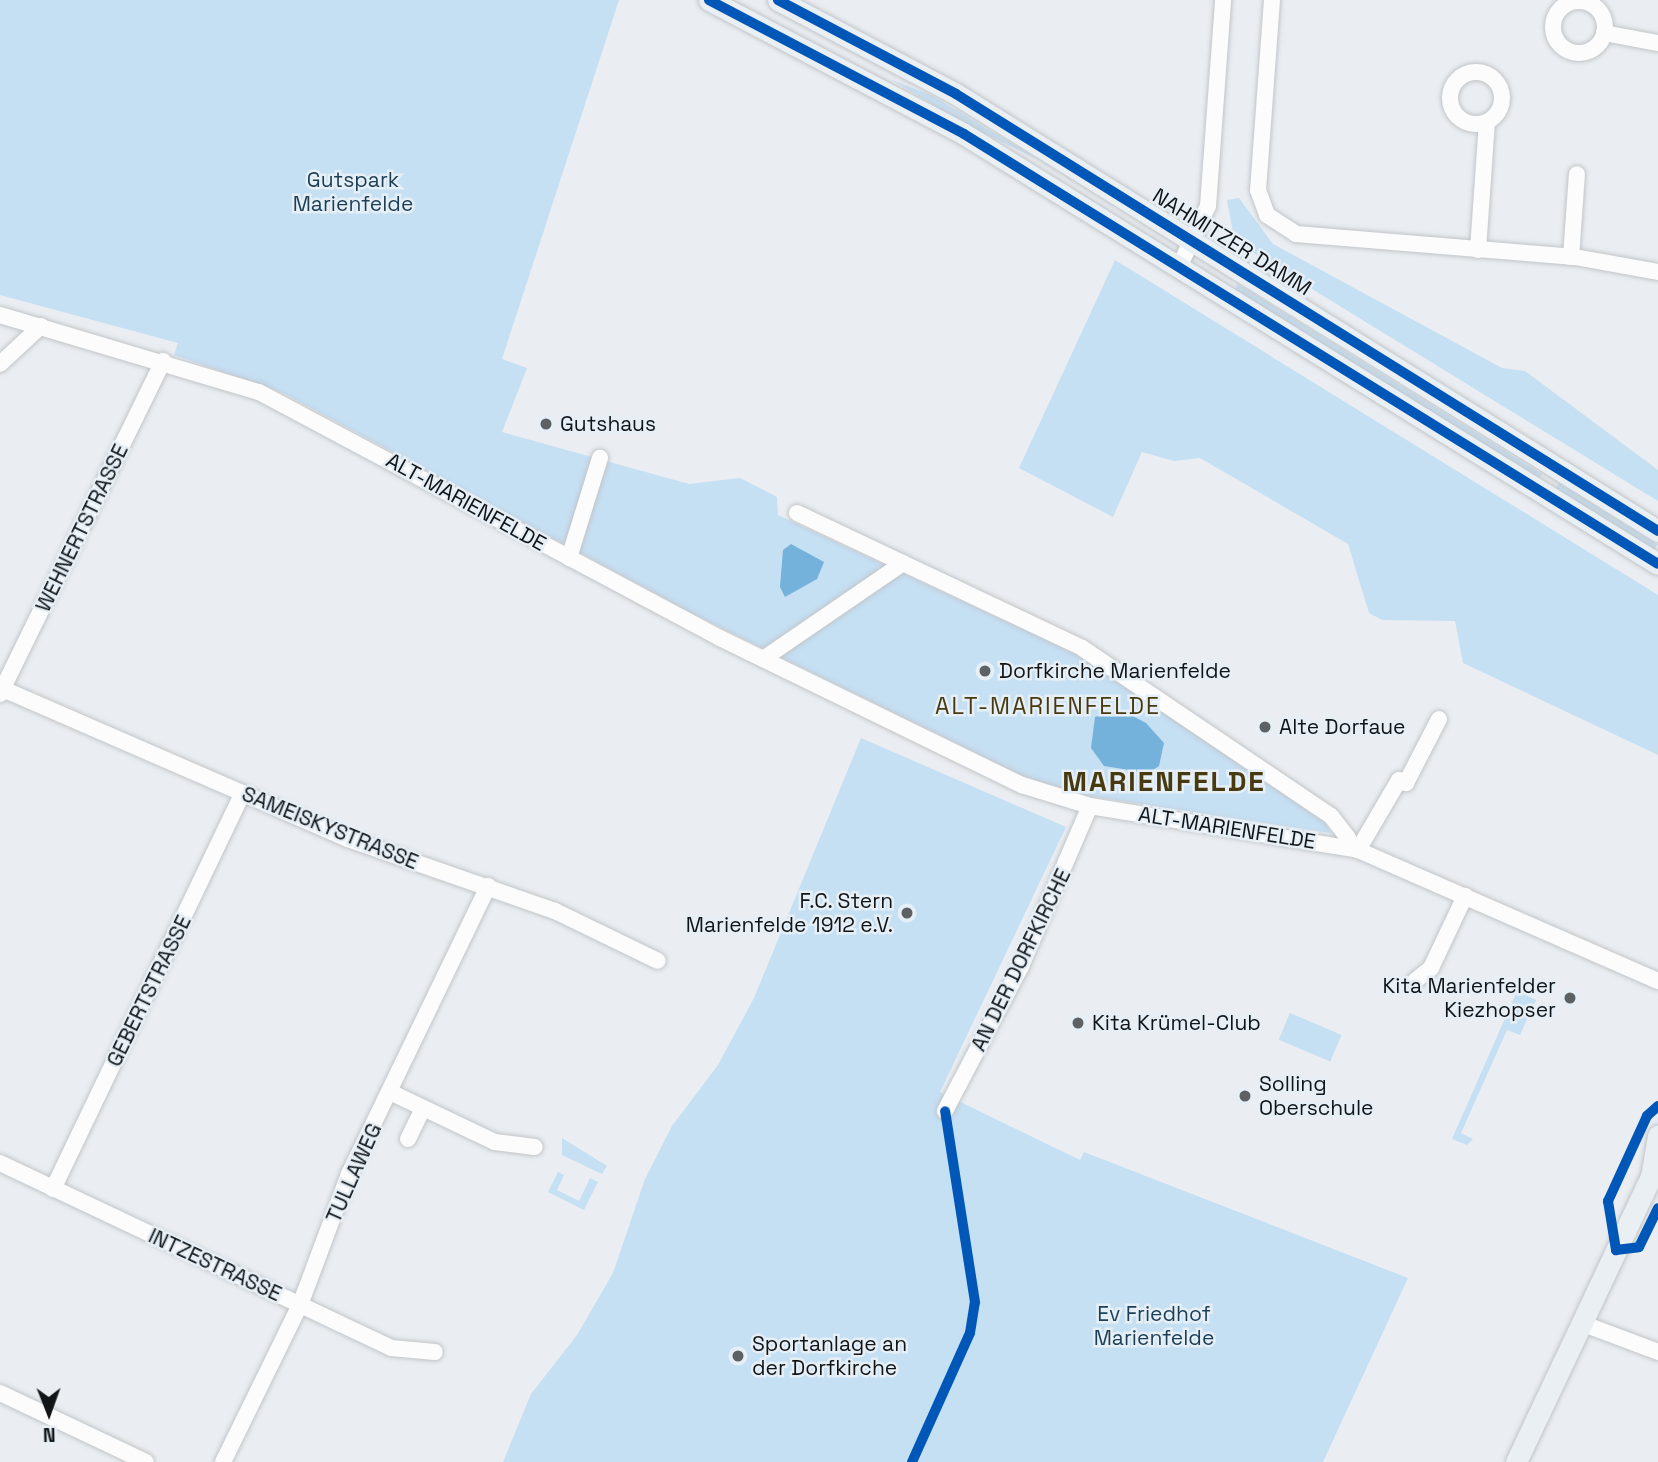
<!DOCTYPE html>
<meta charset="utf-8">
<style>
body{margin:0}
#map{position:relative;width:1658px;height:1462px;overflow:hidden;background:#eaeef2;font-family:"Space Grotesk",sans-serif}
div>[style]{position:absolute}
.green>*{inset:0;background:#c5dff3;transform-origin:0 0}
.water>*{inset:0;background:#74b2dc}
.roads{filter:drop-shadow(0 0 2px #c2c5c8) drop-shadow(0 0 2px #c2c5c8)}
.minor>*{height:16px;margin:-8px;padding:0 8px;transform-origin:8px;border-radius:8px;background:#fcfcfd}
.minor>.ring{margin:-8px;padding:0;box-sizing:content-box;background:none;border:16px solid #fcfcfd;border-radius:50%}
.major>*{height:21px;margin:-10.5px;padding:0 10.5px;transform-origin:10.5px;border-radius:10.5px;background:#e9eff3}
.cycleway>*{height:10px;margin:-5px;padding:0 5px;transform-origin:5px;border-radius:5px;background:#0057b8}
.dots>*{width:19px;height:19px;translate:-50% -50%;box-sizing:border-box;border:4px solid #e6eff6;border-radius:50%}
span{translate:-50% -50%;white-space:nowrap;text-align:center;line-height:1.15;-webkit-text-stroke:5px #e6eff6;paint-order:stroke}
.park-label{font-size:21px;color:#1a3f57}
.street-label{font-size:21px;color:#121518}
.poi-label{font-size:21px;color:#121518}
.left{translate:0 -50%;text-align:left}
.right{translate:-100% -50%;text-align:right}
.neighbourhood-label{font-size:23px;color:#473a11;letter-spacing:2px}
.district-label{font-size:28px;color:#473a11;font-weight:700;letter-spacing:2px}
.north{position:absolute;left:14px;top:1378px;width:70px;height:70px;-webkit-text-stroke:5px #e6eff6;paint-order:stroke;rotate:179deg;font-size:19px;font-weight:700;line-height:28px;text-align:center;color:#121518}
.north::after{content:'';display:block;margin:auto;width:24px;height:32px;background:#121518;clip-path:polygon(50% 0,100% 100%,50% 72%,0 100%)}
</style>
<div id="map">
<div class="green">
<i style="clip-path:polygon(0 0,619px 0,502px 359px,527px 368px,502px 432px,689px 484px,740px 478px,777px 497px,778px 515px,1080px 656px,1326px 823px,1330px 833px,1082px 795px,1025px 777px,699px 617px,283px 393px,174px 355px,178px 343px,0 295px)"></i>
<i style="clip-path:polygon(892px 80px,931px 95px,1041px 161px,969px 126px)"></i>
<i style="clip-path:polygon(1239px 198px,1273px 244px,1502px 368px,1525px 371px,1658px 470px,1658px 501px,1258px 256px,1234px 238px,1227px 200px)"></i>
<i style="clip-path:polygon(1115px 260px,1658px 595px,1658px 755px,1463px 663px,1455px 621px,1382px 620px,1369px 613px,1348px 544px,1200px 458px,1174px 461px,1142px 452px,1113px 517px,1019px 468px)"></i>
<i style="left:1238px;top:284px;width:359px;height:6px;rotate:32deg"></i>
<i style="left:1559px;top:483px;width:116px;height:7px;rotate:32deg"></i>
<i style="clip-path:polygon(861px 738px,1066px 827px,940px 1092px,1080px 1160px,1084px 1152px,1408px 1278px,1323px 1462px,503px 1462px,531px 1394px,577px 1335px,613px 1273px,645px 1179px,672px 1126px,718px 1065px,754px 998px)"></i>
<i style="clip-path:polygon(1517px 991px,1536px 1000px,1520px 1035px,1507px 1030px,1461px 1133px,1473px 1139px,1467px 1145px,1452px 1139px)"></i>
<i style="left:1290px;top:1013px;width:56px;height:29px;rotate:23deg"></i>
<i style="clip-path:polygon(562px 1138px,607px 1166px,602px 1174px,562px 1155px)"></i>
<i style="clip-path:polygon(558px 1172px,564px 1175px,557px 1190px,579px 1201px,590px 1178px,598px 1182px,584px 1210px,548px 1192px)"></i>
</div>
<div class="water">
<i style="clip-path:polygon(791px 544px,824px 562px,817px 579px,785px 597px,780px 587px,783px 550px)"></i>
<i style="clip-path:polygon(1121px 710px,1146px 723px,1164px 743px,1159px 766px,1148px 773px,1104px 766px,1091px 748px,1095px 717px)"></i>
</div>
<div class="roads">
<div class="minor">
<i style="left:1272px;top:0;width:191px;rotate:94.2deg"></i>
<i style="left:1258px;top:190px;width:27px;rotate:70deg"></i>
<i style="left:1267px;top:215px;width:35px;rotate:33deg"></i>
<i style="left:1296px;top:234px;width:280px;rotate:4.7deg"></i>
<i style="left:1575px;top:257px;width:84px;rotate:10.2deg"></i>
<i class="ring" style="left:1553px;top:1px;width:36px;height:36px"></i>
<i style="left:1604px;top:33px;width:55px;rotate:10.5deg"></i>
<i class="ring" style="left:1450px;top:72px;width:36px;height:36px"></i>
<i style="left:1478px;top:250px;width:128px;rotate:-86deg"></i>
<i style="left:1571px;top:257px;width:83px;rotate:-85.9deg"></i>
<i style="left:1179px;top:267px;width:68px;rotate:-64.6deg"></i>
<i style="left:1208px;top:206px;width:207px;rotate:-85.8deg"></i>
<i style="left:0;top:315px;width:270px;rotate:16.6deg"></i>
<i style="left:259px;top:392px;width:523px;rotate:28.09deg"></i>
<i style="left:720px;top:638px;width:336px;rotate:26deg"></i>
<i style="left:1022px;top:785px;width:71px;rotate:17.2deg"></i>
<i style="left:1090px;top:806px;width:272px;rotate:9.3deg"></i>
<i style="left:1358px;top:850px;width:327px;rotate:23.6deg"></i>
<i style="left:0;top:364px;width:56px;rotate:-42.8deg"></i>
<i style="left:797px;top:513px;width:315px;rotate:25.3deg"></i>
<i style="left:1082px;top:648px;width:300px;rotate:34deg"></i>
<i style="left:1331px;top:816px;width:28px;rotate:52deg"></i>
<i style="left:1348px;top:838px;width:9px;rotate:103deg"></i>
<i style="left:569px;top:558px;width:105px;rotate:-72.8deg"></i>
<i style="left:763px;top:659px;width:170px;rotate:-34.4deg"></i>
<i style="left:3px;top:689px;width:376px;rotate:23.5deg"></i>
<i style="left:348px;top:839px;width:219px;rotate:19.2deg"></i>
<i style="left:555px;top:911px;width:114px;rotate:25.9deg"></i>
<i style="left:0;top:694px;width:371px;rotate:-63.9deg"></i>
<i style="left:1358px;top:850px;width:81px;rotate:-59.6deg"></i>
<i style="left:1399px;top:780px;width:8px;rotate:23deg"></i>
<i style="left:1406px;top:783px;width:72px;rotate:-62.7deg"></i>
<i style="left:1415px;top:981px;width:21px;rotate:-39deg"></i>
<i style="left:1431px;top:968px;width:80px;rotate:-64.7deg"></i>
<i style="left:390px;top:1092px;width:116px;rotate:25.5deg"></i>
<i style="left:495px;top:1142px;width:40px;rotate:7.1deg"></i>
<i style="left:945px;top:1111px;width:164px;rotate:-62.3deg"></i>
<i style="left:1021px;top:966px;width:174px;rotate:-66.7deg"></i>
<i style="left:408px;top:1139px;width:34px;rotate:-64deg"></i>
<i style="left:0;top:1163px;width:433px;rotate:25.3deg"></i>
<i style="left:391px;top:1348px;width:44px;rotate:5.2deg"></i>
<i style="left:53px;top:1189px;width:439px;rotate:-64.4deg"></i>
<i style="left:1581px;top:1323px;width:82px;rotate:20.6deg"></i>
<i style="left:0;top:1393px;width:161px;rotate:25.3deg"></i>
<i style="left:223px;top:1462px;width:175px;rotate:-63.9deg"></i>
<i style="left:300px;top:1305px;width:140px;rotate:-69.5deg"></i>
<i style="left:349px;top:1174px;width:320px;rotate:-64.2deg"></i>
</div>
<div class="major">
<i style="left:709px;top:0;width:288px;rotate:27.7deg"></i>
<i style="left:964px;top:134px;width:816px;rotate:31.78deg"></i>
<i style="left:778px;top:0;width:201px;rotate:27.8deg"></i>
<i style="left:956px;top:94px;width:827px;rotate:31.9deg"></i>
<i style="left:1516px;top:1462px;width:315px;rotate:-64.7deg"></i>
<i style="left:1651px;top:1177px;width:42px;rotate:-80.3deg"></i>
</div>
</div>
<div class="cycleway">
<i style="left:709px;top:0;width:288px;rotate:27.7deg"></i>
<i style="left:964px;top:134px;width:816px;rotate:31.78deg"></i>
<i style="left:778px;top:0;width:201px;rotate:27.8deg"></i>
<i style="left:956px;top:94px;width:827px;rotate:31.9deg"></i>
<i style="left:1658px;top:1106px;width:15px;rotate:138deg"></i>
<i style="left:1647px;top:1116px;width:94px;rotate:114.6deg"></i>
<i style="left:1608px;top:1201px;width:50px;rotate:80.7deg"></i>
<i style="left:1616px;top:1250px;width:23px;rotate:-7deg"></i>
<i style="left:1639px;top:1247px;width:43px;rotate:-64deg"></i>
<i style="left:912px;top:1462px;width:141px;rotate:-65.8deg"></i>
<i style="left:970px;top:1333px;width:31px;rotate:-81deg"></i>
<i style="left:975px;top:1302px;width:193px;rotate:-98.9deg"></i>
</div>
<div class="dots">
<i style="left:546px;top:424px;background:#5e6164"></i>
<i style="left:985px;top:671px;background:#5e6164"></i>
<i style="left:1265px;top:727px;background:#5e6164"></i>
<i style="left:907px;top:913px;background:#5e6164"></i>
<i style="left:1570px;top:998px;background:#5e6164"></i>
<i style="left:1078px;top:1023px;background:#5e6164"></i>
<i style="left:1245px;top:1096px;background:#5e6164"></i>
<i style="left:738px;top:1356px;background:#5e6164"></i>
</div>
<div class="park-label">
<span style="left:353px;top:192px">Gutspark<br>Marienfelde</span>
<span style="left:1154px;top:1326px">Ev Friedhof<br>Marienfelde</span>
</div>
<div class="street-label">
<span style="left:1232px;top:242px;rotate:32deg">NAHMITZER DAMM</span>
<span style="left:466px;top:502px;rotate:29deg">ALT-MARIENFELDE</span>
<span style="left:82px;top:528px;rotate:-64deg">WEHNERTSTRASSE</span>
<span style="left:330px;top:828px;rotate:22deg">SAMEISKYSTRASSE</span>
<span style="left:1227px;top:828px;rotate:9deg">ALT-MARIENFELDE</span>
<span style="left:1021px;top:960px;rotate:-64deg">AN DER DORFKIRCHE</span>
<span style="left:149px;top:991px;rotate:-64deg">GEBERTSTRASSE</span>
<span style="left:354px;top:1173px;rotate:-66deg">TULLAWEG</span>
<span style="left:215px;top:1265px;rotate:25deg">INTZESTRASSE</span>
</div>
<div class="poi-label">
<span class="left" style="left:560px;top:424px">Gutshaus</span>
<span class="left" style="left:999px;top:671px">Dorfkirche Marienfelde</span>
<span class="left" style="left:1279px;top:727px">Alte Dorfaue</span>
<span class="right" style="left:893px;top:913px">F.C. Stern<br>Marienfelde 1912 e.V.</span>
<span class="right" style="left:1556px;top:998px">Kita Marienfelder<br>Kiezhopser</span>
<span class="left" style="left:1092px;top:1023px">Kita Krümel-Club</span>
<span class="left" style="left:1259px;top:1096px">Solling<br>Oberschule</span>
<span class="left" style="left:752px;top:1356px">Sportanlage an<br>der Dorfkirche</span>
</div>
<div class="neighbourhood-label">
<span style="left:1048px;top:706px">ALT-MARIENFELDE</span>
</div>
<div class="district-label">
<span style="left:1164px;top:781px">MARIENFELDE</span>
</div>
<div class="north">N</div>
</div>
